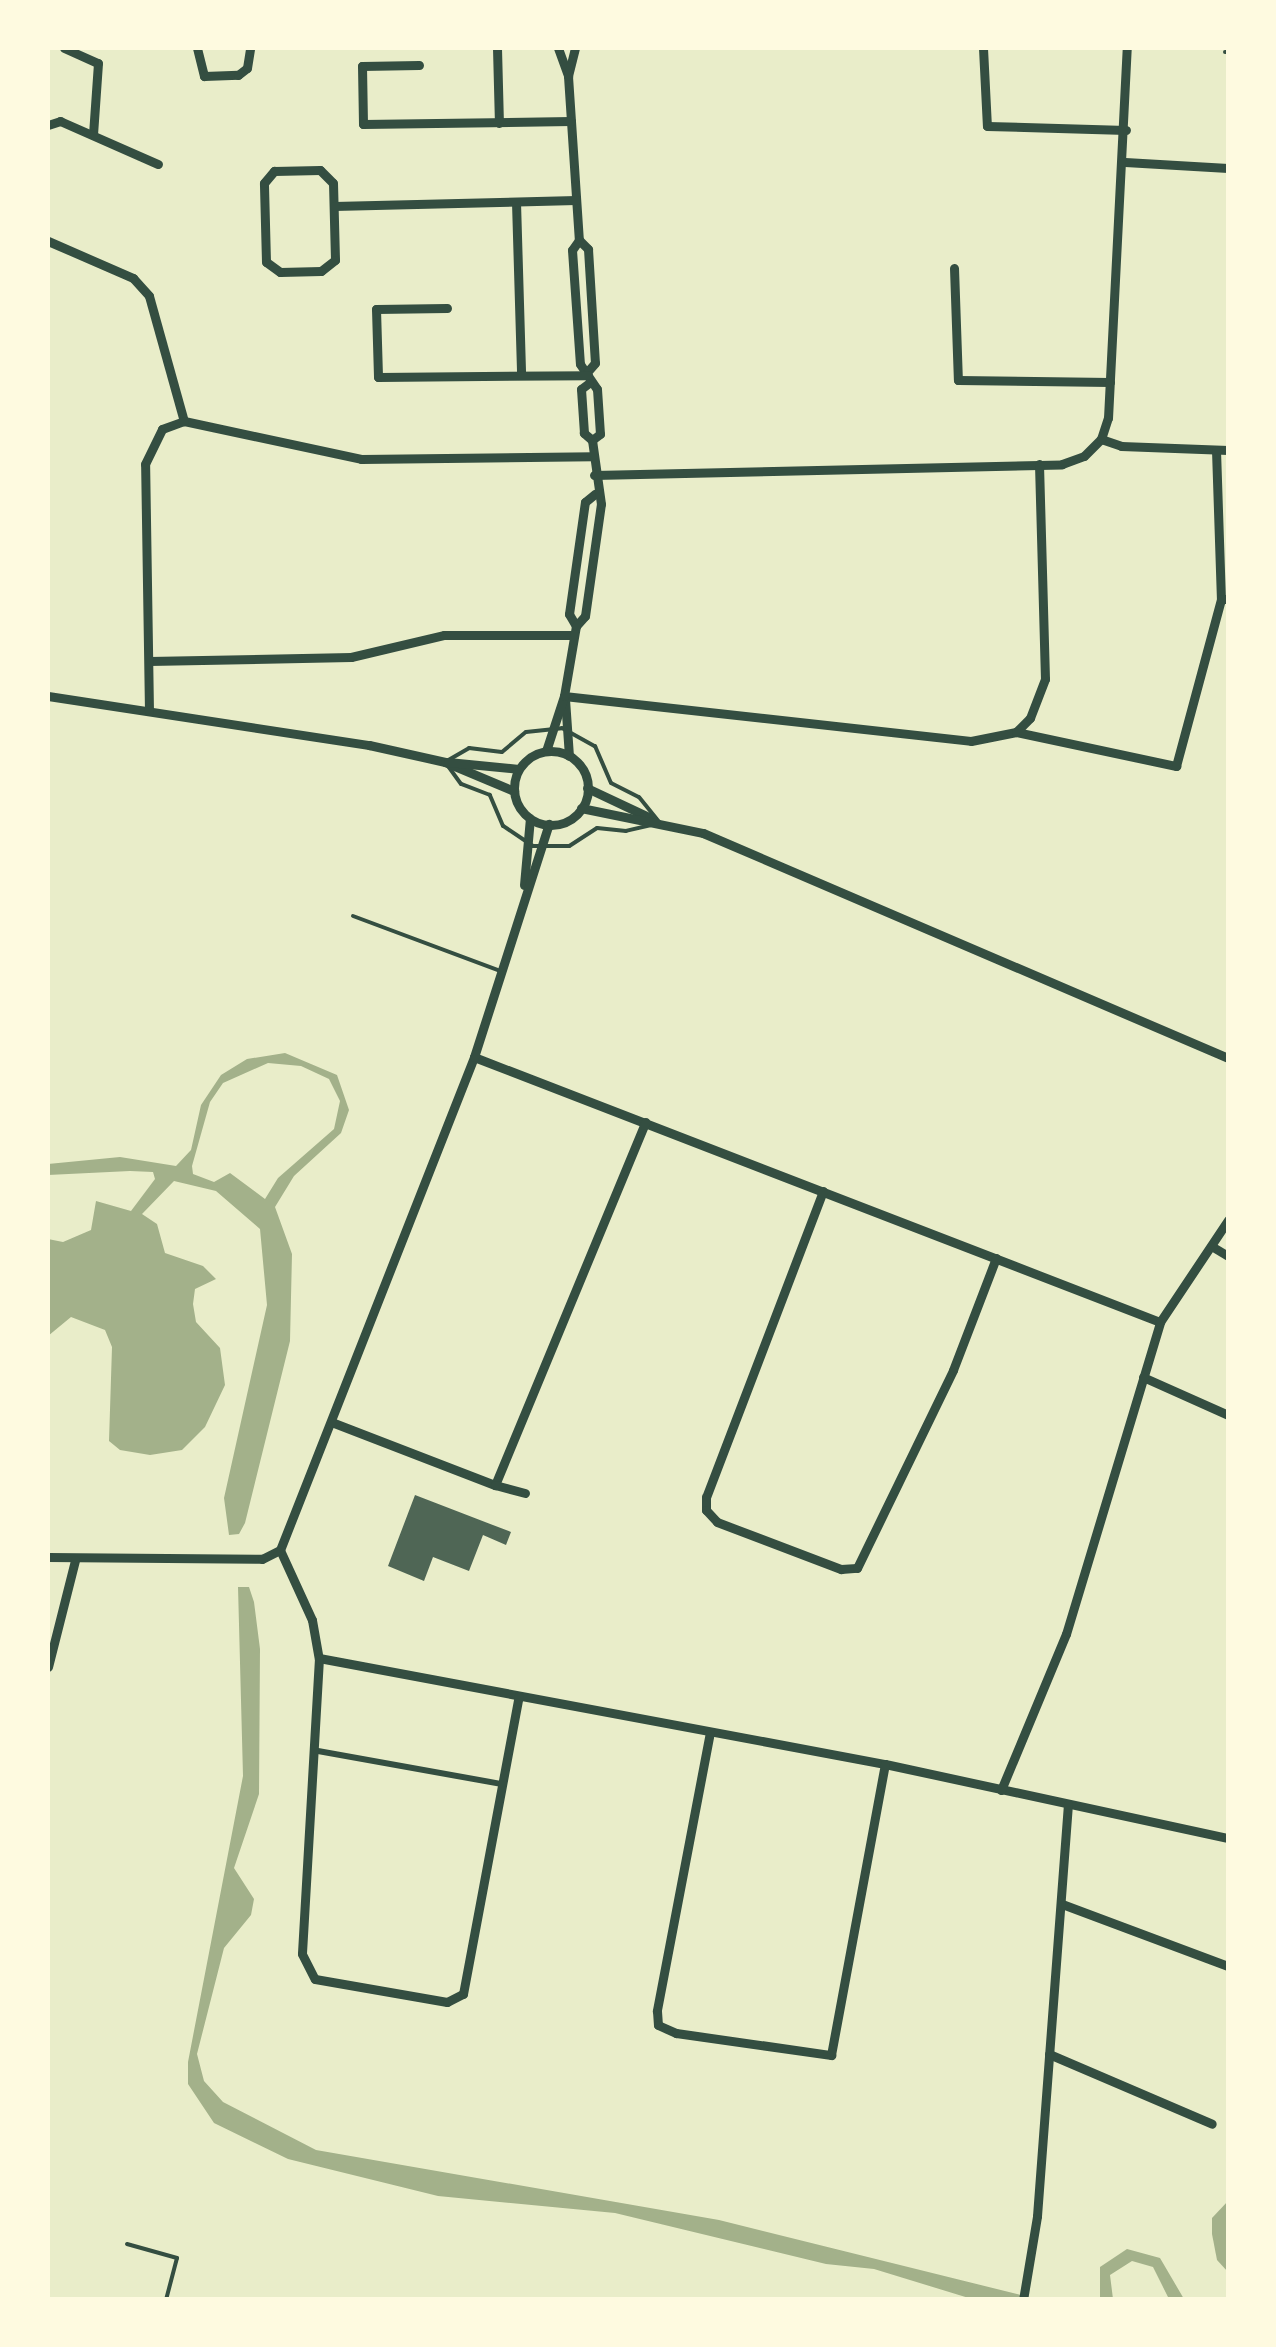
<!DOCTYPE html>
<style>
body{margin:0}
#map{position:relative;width:1276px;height:2347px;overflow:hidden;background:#e9edc9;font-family:Raleway,sans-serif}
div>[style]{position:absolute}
.water>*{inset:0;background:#a3b18a}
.building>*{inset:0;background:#4f6655}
.path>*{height:4px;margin:-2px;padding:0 2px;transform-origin:2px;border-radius:2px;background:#344e41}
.service>*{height:4px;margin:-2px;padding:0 2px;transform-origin:2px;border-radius:2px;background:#344e41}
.pedestrian>*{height:6px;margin:-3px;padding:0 3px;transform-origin:3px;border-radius:3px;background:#344e41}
.minor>*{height:9px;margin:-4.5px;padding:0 4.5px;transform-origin:4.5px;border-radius:4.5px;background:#344e41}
.minor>.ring{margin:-4.5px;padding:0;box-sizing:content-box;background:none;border:9px solid #344e41;border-radius:50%}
span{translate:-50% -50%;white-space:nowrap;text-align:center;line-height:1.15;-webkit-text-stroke:9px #fefae0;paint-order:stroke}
.frame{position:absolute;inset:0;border:50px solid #fefae0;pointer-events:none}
</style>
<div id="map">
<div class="water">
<i style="clip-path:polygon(evenodd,285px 1053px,337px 1075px,349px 1110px,341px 1133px,294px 1176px,275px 1207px,292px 1254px,290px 1341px,245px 1523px,239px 1534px,229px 1535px,224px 1498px,267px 1305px,260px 1229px,216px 1191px,174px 1181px,142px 1214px,157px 1224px,165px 1253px,203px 1266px,216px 1279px,195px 1289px,193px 1304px,196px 1322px,220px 1348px,225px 1385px,205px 1427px,182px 1450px,150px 1455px,120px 1450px,109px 1441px,112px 1347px,105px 1330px,71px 1317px,48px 1336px,48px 1239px,63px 1242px,91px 1230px,96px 1201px,131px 1211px,155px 1179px,153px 1172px,130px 1171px,48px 1175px,48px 1164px,120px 1157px,176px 1166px,191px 1150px,201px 1105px,221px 1075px,247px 1059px,285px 1053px,268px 1063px,301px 1066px,329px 1079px,340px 1101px,334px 1129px,278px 1178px,265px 1199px,230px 1173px,214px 1182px,193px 1174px,192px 1166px,210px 1102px,223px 1083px,268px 1063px)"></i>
<i style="clip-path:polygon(238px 1587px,249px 1587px,254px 1602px,260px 1649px,259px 1794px,234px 1868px,254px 1899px,251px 1915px,224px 1948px,197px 2054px,204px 2081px,223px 2102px,316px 2150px,719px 2220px,1037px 2299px,972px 2299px,874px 2269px,826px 2264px,615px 2213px,438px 2196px,288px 2159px,214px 2123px,188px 2084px,188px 2062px,243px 1776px)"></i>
<i style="clip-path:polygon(1228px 2201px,1228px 2272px,1217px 2260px,1212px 2234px,1212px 2218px)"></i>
<i style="clip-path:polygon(1127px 2249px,1160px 2258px,1184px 2299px,1169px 2299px,1153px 2267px,1132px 2261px,1110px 2275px,1113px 2299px,1100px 2299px,1100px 2267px)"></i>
</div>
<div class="building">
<i style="clip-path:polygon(415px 1495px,511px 1532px,506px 1545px,483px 1535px,469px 1571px,433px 1557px,424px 1581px,388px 1566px)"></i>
</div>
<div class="path">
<i style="left:562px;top:728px;width:38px;rotate:29deg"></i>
<i style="left:595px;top:746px;width:40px;rotate:66.6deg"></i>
<i style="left:611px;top:783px;width:31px;rotate:27deg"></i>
<i style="left:639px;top:797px;width:33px;rotate:51deg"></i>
<i style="left:660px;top:823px;width:35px;rotate:167deg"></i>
<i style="left:626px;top:831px;width:29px;rotate:-174deg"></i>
<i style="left:597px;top:828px;width:33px;rotate:147deg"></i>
<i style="left:569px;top:846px;width:36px;rotate:180deg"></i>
<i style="left:533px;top:846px;width:36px;rotate:-146deg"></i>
<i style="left:503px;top:826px;width:34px;rotate:-113deg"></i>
<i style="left:490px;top:795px;width:31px;rotate:-159deg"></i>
<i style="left:461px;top:784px;width:27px;rotate:-126deg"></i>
<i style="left:445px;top:762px;width:28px;rotate:-30deg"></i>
<i style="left:469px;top:748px;width:33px;rotate:7deg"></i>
<i style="left:502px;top:752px;width:31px;rotate:-40deg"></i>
<i style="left:526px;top:732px;width:36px;rotate:-6deg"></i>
</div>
<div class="service">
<i style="left:1225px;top:52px;width:3px"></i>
<i style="left:353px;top:916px;width:157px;rotate:20.5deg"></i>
<i style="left:127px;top:2244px;width:52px;rotate:15.6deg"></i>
<i style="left:177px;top:2258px;width:43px;rotate:104.7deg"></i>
</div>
<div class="pedestrian">
<i style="left:318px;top:1751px;width:187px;rotate:10.2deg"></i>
</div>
<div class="minor">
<i style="left:64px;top:48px;width:37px;rotate:24deg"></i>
<i style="left:98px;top:63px;width:72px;rotate:94deg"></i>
<i style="left:197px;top:48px;width:29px;rotate:76deg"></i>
<i style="left:204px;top:76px;width:34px;rotate:-2deg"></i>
<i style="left:238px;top:75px;width:11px;rotate:-38deg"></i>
<i style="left:247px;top:68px;width:20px;rotate:-81deg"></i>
<i style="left:497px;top:48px;width:75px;rotate:88.5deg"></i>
<i style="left:558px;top:48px;width:30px;rotate:70deg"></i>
<i style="left:568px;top:76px;width:164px;rotate:86.2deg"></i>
<i style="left:579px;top:240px;width:12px;rotate:125deg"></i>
<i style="left:572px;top:250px;width:114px;rotate:86deg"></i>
<i style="left:580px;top:364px;width:30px;rotate:56deg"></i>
<i style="left:597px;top:389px;width:45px;rotate:86.2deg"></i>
<i style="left:600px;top:434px;width:10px;rotate:143deg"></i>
<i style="left:983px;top:48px;width:78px;rotate:87.1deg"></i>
<i style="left:987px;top:126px;width:139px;rotate:1.6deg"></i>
<i style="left:419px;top:65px;width:57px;rotate:179deg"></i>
<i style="left:362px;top:66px;width:58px;rotate:89deg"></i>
<i style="left:363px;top:124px;width:208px;rotate:-0.8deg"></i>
<i style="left:568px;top:76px;width:29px;rotate:-76deg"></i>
<i style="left:48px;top:125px;width:13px;rotate:-18deg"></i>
<i style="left:60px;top:121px;width:107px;rotate:23.7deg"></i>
<i style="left:1125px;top:162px;width:103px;rotate:3.3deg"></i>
<i style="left:320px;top:170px;width:18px;rotate:45deg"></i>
<i style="left:333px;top:183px;width:77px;rotate:88.5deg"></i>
<i style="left:335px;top:260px;width:18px;rotate:142deg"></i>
<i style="left:321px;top:271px;width:41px;rotate:178.6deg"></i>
<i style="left:280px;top:272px;width:17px;rotate:-144deg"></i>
<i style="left:266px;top:262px;width:79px;rotate:-91.5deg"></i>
<i style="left:264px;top:183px;width:16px;rotate:-50deg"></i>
<i style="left:274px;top:171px;width:46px;rotate:-1.2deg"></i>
<i style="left:516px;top:202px;width:173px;rotate:88.3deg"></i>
<i style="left:334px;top:206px;width:242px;rotate:-1.4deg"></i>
<i style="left:579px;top:240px;width:13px;rotate:45deg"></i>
<i style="left:588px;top:249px;width:114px;rotate:86.5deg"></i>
<i style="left:595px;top:363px;width:11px;rotate:131deg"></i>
<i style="left:48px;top:241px;width:93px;rotate:23.5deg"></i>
<i style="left:133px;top:278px;width:24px;rotate:48deg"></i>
<i style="left:149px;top:296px;width:130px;rotate:74.4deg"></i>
<i style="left:184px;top:421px;width:181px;rotate:12.1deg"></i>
<i style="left:361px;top:459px;width:232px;rotate:-0.7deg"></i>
<i style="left:954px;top:268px;width:112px;rotate:88deg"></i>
<i style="left:958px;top:380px;width:152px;rotate:0.8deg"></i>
<i style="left:447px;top:308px;width:71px;rotate:179.2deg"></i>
<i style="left:376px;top:309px;width:68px;rotate:88.3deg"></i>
<i style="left:378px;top:377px;width:210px;rotate:-0.5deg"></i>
<i style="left:1101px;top:439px;width:21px;rotate:19deg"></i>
<i style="left:1121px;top:446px;width:107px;rotate:2.1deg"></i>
<i style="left:1216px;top:450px;width:149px;rotate:88.1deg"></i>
<i style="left:1221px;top:599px;width:7px"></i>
<i style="left:594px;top:475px;width:468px;rotate:-1.3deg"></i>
<i style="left:1062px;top:464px;width:23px;rotate:-20deg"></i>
<i style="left:1084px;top:456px;width:24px;rotate:-45deg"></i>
<i style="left:1101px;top:439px;width:22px;rotate:-72deg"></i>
<i style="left:1108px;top:418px;width:370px;rotate:-87.1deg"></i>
<i style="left:576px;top:626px;width:14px;rotate:-120deg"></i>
<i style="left:569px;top:614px;width:113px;rotate:-81.9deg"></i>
<i style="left:585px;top:502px;width:13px;rotate:-39deg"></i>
<i style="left:149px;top:661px;width:202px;rotate:-1.1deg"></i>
<i style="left:351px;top:657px;width:96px;rotate:-13.3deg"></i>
<i style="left:444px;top:635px;width:130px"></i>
<i style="left:48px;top:696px;width:325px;rotate:8.7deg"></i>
<i style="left:369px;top:745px;width:78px;rotate:12.6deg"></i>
<i style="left:445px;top:762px;width:75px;rotate:22.8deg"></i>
<i style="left:564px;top:696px;width:409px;rotate:6.3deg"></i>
<i style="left:971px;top:741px;width:46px;rotate:-11.3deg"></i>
<i style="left:1016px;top:732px;width:20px;rotate:-45deg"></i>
<i style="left:1030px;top:718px;width:42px;rotate:-69deg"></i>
<i style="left:1045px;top:679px;width:215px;rotate:-91.6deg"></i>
<i style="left:565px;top:699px;width:57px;rotate:86deg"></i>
<i style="left:149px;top:711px;width:247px;rotate:-90.9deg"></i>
<i style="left:145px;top:464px;width:39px;rotate:-64deg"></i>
<i style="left:162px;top:429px;width:23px;rotate:-20deg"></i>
<i style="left:1016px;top:732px;width:164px;rotate:12deg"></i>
<i style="left:1176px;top:766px;width:173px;rotate:-74.9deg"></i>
<i style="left:546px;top:751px;width:58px;rotate:-71.9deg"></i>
<i style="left:564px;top:696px;width:71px;rotate:-80.3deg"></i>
<i style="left:576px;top:626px;width:13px;rotate:-48deg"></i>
<i style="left:585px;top:616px;width:113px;rotate:-81.9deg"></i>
<i style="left:601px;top:504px;width:65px;rotate:-98deg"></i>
<i style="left:592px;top:440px;width:11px;rotate:-139deg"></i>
<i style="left:584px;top:433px;width:44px;rotate:-93.9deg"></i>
<i style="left:581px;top:389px;width:10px;rotate:-37deg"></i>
<i class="ring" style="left:514px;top:751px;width:65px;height:65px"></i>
<i style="left:448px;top:762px;width:71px;rotate:5.6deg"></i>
<i style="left:587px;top:788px;width:73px;rotate:25.2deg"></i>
<i style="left:581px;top:808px;width:125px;rotate:11.6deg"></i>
<i style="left:703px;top:833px;width:571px;rotate:23.2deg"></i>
<i style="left:524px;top:885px;width:67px;rotate:-84.9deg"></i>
<i style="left:474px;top:1057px;width:735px;rotate:21.12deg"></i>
<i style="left:823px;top:1191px;width:328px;rotate:110.9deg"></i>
<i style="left:706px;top:1497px;width:13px;rotate:90deg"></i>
<i style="left:706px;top:1510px;width:16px;rotate:47deg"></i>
<i style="left:717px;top:1522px;width:133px;rotate:20.8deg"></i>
<i style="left:841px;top:1569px;width:16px;rotate:-4deg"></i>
<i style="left:857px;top:1568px;width:220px;rotate:-64.1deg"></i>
<i style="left:953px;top:1370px;width:120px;rotate:-69deg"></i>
<i style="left:1213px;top:1247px;width:17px;rotate:31deg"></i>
<i style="left:1143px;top:1377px;width:93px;rotate:24.1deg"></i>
<i style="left:334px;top:1423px;width:173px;rotate:21.1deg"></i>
<i style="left:495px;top:1485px;width:393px;rotate:-67.5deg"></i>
<i style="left:495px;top:1485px;width:31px;rotate:15deg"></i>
<i style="left:280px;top:1550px;width:77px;rotate:65.4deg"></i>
<i style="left:312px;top:1620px;width:39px;rotate:80deg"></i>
<i style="left:319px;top:1658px;width:576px;rotate:10.61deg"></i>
<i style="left:885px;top:1764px;width:351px;rotate:12.2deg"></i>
<i style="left:48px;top:1557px;width:214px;rotate:0.5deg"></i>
<i style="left:262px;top:1559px;width:20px;rotate:-27deg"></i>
<i style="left:280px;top:1550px;width:530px;rotate:-68.52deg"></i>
<i style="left:474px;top:1057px;width:245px;rotate:-72.2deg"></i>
<i style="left:319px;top:1658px;width:296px;rotate:93.3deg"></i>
<i style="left:302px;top:1954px;width:28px;rotate:63deg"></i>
<i style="left:315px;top:1979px;width:134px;rotate:9.9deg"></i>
<i style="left:447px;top:2002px;width:18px;rotate:-27deg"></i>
<i style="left:463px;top:1994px;width:303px;rotate:-79.4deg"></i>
<i style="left:48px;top:1667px;width:110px;rotate:-75.8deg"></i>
<i style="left:710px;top:1732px;width:284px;rotate:100.8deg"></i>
<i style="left:657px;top:2011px;width:14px;rotate:86deg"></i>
<i style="left:658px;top:2025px;width:20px;rotate:24deg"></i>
<i style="left:676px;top:2033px;width:157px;rotate:8.1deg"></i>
<i style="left:831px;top:2055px;width:296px;rotate:-79.5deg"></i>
<i style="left:1001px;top:1790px;width:169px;rotate:-67.4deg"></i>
<i style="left:1066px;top:1634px;width:326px;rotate:-73.2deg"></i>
<i style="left:1160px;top:1322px;width:123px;rotate:-56.3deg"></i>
<i style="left:1062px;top:1904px;width:177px;rotate:20.5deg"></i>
<i style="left:1049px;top:2054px;width:177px;rotate:23.2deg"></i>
<i style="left:1023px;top:2300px;width:85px;rotate:-80.5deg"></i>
<i style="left:1037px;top:2216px;width:413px;rotate:-85.7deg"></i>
</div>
<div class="frame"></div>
</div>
